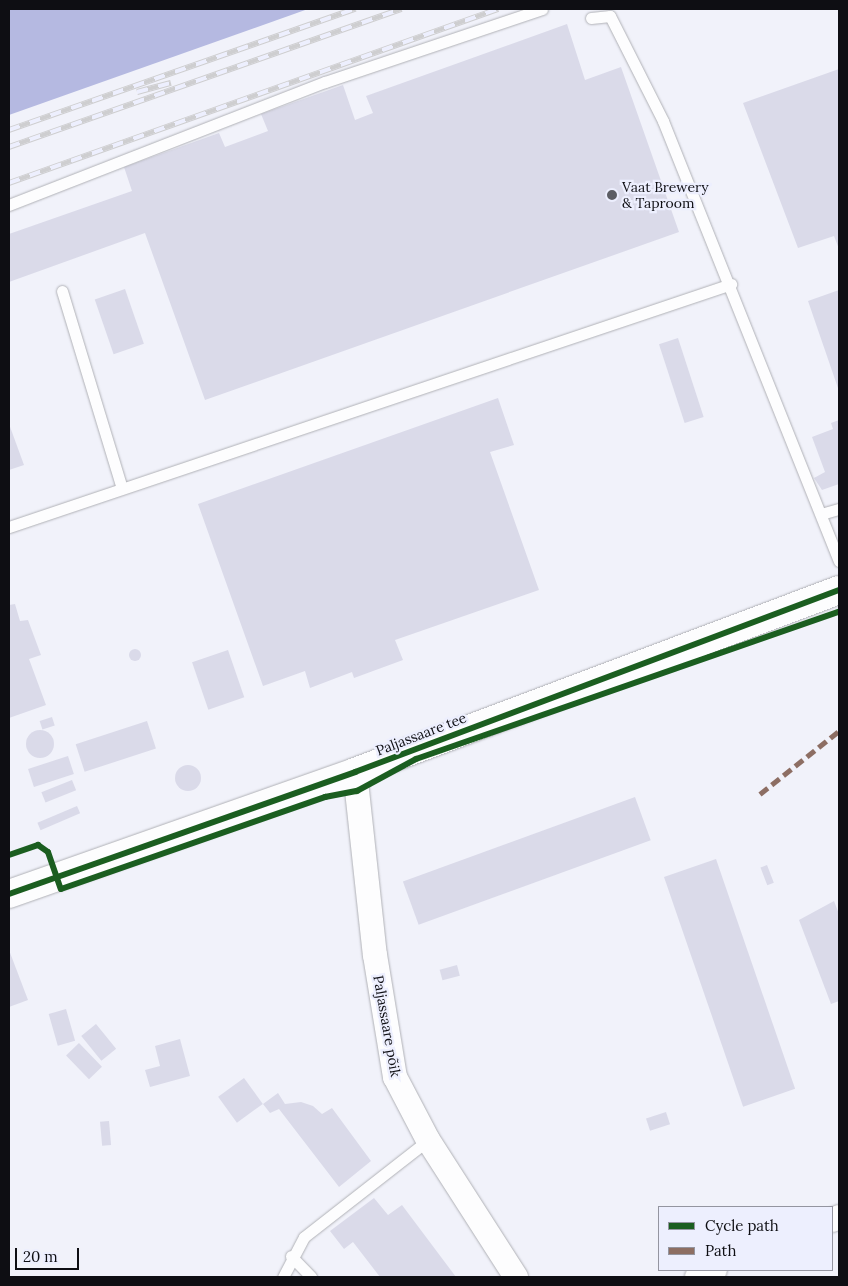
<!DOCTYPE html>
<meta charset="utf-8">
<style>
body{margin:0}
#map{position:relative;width:848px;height:1286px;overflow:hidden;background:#f1f2fa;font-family:Lora,serif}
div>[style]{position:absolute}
.water>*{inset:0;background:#b5b9e1}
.building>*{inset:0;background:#dadae9;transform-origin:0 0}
.round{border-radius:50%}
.roads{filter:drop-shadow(0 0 1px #b0b1b6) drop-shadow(0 0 1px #b0b1b6)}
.service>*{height:11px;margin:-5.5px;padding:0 5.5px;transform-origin:5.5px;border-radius:5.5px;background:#fdfdfe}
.minor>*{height:24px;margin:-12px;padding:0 12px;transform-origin:12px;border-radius:12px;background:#fdfdfe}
.tertiary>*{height:28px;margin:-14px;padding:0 14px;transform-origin:14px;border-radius:14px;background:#fdfdfe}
.rail>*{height:5.5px;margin-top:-2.75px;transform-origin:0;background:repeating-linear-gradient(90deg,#edeffe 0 11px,#ceced0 0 22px);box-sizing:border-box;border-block:1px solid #ceced0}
.quiet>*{height:5px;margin-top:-2.5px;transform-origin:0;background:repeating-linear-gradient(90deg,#8d6e63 0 10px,transparent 0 15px)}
.cycleway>*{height:6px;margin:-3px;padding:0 3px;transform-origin:3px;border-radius:3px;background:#1b5e20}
.dots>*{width:14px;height:14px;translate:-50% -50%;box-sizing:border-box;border:2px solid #edeffe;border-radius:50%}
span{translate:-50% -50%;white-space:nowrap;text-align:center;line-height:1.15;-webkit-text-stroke:4.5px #edeffe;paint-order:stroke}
.poi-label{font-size:14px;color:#0e0e13}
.left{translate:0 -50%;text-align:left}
.street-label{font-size:14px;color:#0e0e13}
.frame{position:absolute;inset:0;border:10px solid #0e0e13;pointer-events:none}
.legend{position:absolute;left:658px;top:1206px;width:175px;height:65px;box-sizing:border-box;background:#edeffe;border:1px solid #9495a0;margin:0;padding:6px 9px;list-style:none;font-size:15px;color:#0e0e13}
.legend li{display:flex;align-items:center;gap:10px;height:25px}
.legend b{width:25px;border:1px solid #9495a0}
.scale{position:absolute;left:15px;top:1248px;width:64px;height:22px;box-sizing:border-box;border:2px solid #0e0e13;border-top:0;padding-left:6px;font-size:15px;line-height:18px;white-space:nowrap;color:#0e0e13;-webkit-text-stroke:4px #edeffe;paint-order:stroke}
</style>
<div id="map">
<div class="water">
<i style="clip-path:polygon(9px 9px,308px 9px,9px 115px)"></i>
</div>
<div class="building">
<i style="clip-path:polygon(567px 24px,585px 80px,621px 67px,679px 232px,205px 400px,145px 233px,9px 282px,9px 234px,132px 191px,124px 167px,219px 133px,225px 147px,268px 131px,261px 114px,343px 85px,355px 120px,373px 113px,366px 96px)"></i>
<i style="clip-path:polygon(839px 69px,839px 249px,834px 236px,798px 248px,743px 103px)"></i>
<i style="left:125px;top:289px;width:58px;height:32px;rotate:71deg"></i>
<i style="clip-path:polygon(839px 290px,839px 391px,808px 301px)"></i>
<i style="left:678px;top:338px;width:83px;height:20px;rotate:72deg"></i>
<i style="clip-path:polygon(498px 398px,514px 445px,490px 452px,539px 590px,395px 640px,403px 660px,354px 678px,352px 672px,310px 688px,305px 671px,263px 686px,198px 504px)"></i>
<i style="clip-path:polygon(839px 420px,839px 484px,822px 490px,814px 478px,825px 472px,812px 437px,833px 429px,831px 423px)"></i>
<i style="clip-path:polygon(9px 424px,24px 465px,9px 470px)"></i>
<i style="clip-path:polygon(15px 604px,20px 621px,28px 620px,41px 655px,29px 659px,46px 705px,9px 718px,9px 605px)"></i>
<i class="round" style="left:129px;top:649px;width:12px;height:12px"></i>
<i style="left:228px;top:650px;width:50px;height:38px;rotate:71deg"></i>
<i style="left:52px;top:717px;width:9px;height:13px;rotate:72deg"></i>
<i style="left:147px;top:721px;width:29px;height:75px;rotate:72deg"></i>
<i class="round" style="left:26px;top:730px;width:28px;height:28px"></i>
<i style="left:68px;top:756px;width:19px;height:42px;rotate:72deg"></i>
<i class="round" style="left:175px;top:765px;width:26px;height:26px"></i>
<i style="left:72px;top:780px;width:11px;height:33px;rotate:68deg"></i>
<i style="left:635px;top:797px;width:46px;height:247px;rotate:70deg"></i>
<i style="left:77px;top:806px;width:8px;height:43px;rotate:67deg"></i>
<i style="left:716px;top:859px;width:243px;height:55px;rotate:71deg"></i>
<i style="left:767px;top:865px;width:19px;height:7px;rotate:69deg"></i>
<i style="clip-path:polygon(834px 901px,839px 914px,839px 1001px,831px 1004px,799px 920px)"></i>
<i style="clip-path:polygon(9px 950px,28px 1000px,9px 1007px)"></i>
<i style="left:457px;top:965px;width:11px;height:18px;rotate:75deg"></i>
<i style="left:66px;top:1009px;width:33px;height:18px;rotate:74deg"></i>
<i style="left:96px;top:1024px;width:32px;height:19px;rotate:51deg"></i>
<i style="clip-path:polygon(180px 1039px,190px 1076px,150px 1087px,145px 1070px,160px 1066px,155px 1046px)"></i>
<i style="left:79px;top:1043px;width:33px;height:18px;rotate:46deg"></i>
<i style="left:244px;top:1078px;width:32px;height:32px;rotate:54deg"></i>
<i style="clip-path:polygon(278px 1093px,285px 1104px,301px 1102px,313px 1106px,322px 1114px,332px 1108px,371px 1161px,339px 1187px,279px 1109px,270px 1113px,263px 1104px)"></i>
<i style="left:666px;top:1112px;width:13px;height:21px;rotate:72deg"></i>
<i style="left:109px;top:1121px;width:24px;height:9px;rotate:85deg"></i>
<i style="clip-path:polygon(374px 1198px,388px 1215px,402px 1205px,456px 1277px,380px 1277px,353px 1242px,344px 1249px,330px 1231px)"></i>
</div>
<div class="roads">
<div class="service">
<i style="left:591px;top:18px;width:19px;rotate:-6deg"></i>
<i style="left:610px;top:16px;width:118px;rotate:63.2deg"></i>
<i style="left:663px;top:121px;width:474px;rotate:68.2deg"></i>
<i style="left:9px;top:205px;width:339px;rotate:-21.3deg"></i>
<i style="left:325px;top:82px;width:229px;rotate:-18.6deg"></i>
<i style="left:62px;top:291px;width:206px;rotate:73.1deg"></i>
<i style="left:821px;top:514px;width:19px;rotate:-16deg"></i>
<i style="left:9px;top:527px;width:762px;rotate:-18.6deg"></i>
<i style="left:291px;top:1256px;width:29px;rotate:46deg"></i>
<i style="left:283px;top:1277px;width:45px;rotate:-62.3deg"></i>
<i style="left:304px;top:1237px;width:157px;rotate:-38deg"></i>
</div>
<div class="minor">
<i style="left:355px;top:772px;width:184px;rotate:83.8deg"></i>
<i style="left:375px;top:955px;width:124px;rotate:80.7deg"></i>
<i style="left:395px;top:1077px;width:71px;rotate:62.4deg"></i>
<i style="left:428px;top:1140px;width:163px;rotate:57.3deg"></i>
<i style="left:832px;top:1220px;width:8px;rotate:-23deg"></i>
<i style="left:697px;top:1277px;width:19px;rotate:-21deg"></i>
</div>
<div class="tertiary">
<i style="left:9px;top:894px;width:367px;rotate:-19.4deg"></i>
<i style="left:355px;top:772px;width:517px;rotate:-20.61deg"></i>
</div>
</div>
<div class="rail">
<i style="left:137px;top:92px;width:35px;rotate:-15deg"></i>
<i style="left:9px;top:130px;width:367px;rotate:-19.3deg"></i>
<i style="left:9px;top:147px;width:416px;rotate:-19.4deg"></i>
<i style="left:9px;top:183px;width:519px;rotate:-19.59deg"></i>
</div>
<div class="quiet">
<i style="left:760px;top:794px;width:101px;rotate:-38.6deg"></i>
</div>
<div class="cycleway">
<i style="left:9px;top:855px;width:31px;rotate:-19deg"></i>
<i style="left:38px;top:845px;width:12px;rotate:35deg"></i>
<i style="left:48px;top:852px;width:39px;rotate:71deg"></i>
<i style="left:61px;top:889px;width:280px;rotate:-19.2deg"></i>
<i style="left:325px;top:797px;width:33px;rotate:-11deg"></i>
<i style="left:357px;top:791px;width:67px;rotate:-28.5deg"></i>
<i style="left:416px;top:759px;width:448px;rotate:-19.2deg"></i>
<i style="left:9px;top:894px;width:367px;rotate:-19.4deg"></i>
<i style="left:355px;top:772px;width:517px;rotate:-20.61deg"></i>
</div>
<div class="dots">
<i style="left:612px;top:195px;background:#5d5e64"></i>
</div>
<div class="poi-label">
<span class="left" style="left:622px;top:195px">Vaat Brewery<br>&amp; Taproom</span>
</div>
<div class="street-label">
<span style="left:421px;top:734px;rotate:-21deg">Paljassaare tee</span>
<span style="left:387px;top:1026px;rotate:80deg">Paljassaare põik</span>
</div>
<div class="frame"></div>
<ul class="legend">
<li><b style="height:6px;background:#1b5e20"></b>Cycle path</li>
<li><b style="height:6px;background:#8d6e63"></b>Path</li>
</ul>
<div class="scale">20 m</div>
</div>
